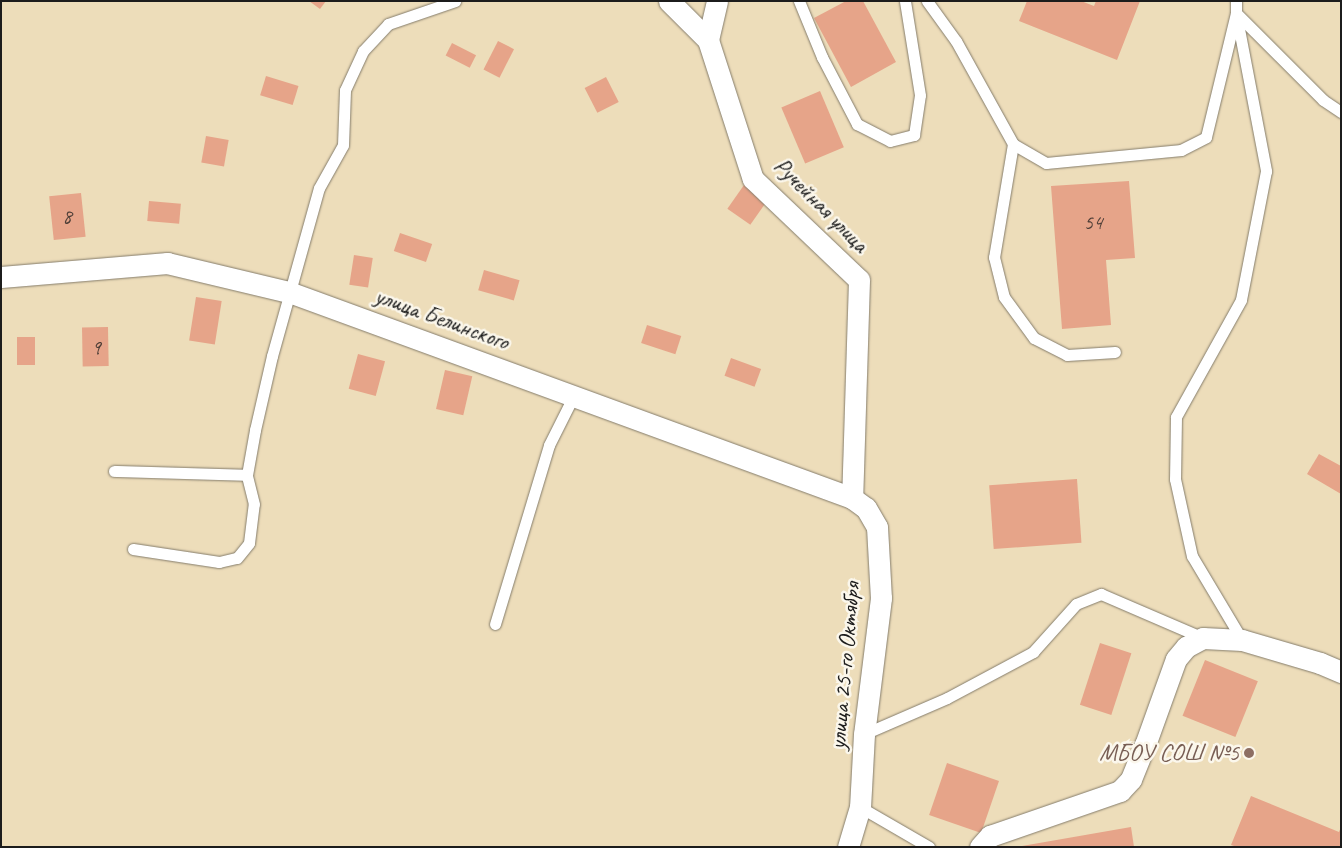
<!DOCTYPE html>
<meta charset="utf-8">
<style>
body{margin:0}
#map{position:relative;width:1342px;height:848px;overflow:hidden;background:#edddba;font-family:Caveat,sans-serif}
div>[style]{position:absolute}
.building>*{inset:0;background:#e6a489;transform-origin:0 0}
.roads{filter:drop-shadow(0 0 1px #847c6b) drop-shadow(0 0 1px #847c6b)}
.service>*{height:11px;margin:-5.5px;padding:0 5.5px;transform-origin:5.5px;border-radius:5.5px;background:#fff}
.minor>*{height:21px;margin:-10.5px;padding:0 10.5px;transform-origin:10.5px;border-radius:10.5px;background:#fff}
.dots>*{width:14px;height:14px;translate:-50% -50%;box-sizing:border-box;border:2px solid #fbf7ec;border-radius:50%}
span{translate:-50% -50%;white-space:nowrap;text-align:center;line-height:1.15;-webkit-text-stroke:5px #fbf7ec;paint-order:stroke}
.number-label{font-size:21px;color:#4e3e37}
.number-label span{-webkit-text-stroke-width:0}
.street-label{font-size:24px;color:#1c1c1c}
.education-label{font-size:24px;color:#785e54}
.right{translate:-100% -50%;text-align:right}
.frame{position:absolute;inset:0;border:2px solid #1c1c1c;pointer-events:none}
</style>
<div id="map">
<div class="building">
<i style="clip-path:polygon(309px 1px,326px 1px,320px 9px)"></i>
<i style="clip-path:polygon(846px 1px,863px 1px,896px 62px,851px 87px,814px 18px)"></i>
<i style="clip-path:polygon(1027px 1px,1081px 1px,1094px 6px,1096px 1px,1140px 1px,1117px 60px,1019px 21px)"></i>
<i style="left:498px;top:41px;width:18px;height:32px;rotate:27deg"></i>
<i style="left:452px;top:43px;width:27px;height:14px;rotate:27deg"></i>
<i style="left:266px;top:76px;width:34px;height:20px;rotate:17deg"></i>
<i style="left:606px;top:77px;width:28px;height:24px;rotate:63deg"></i>
<i style="left:820px;top:91px;width:61px;height:42px;rotate:67deg"></i>
<i style="left:206px;top:136px;width:23px;height:27px;rotate:10deg"></i>
<i style="clip-path:polygon(1129px 181px,1135px 258px,1106px 260px,1111px 325px,1062px 329px,1051px 186px)"></i>
<i style="left:744px;top:185px;width:28px;height:29px;rotate:35deg"></i>
<i style="left:81px;top:193px;width:44px;height:32px;rotate:84deg"></i>
<i style="left:149px;top:201px;width:32px;height:20px;rotate:5deg"></i>
<i style="left:400px;top:233px;width:34px;height:19px;rotate:19deg"></i>
<i style="left:354px;top:255px;width:19px;height:30px;rotate:9deg"></i>
<i style="left:484px;top:270px;width:37px;height:21px;rotate:16deg"></i>
<i style="left:196px;top:297px;width:26px;height:44px;rotate:9deg"></i>
<i style="left:647px;top:325px;width:36px;height:19px;rotate:18deg"></i>
<i style="left:108px;top:327px;width:39px;height:26px;rotate:89deg"></i>
<i style="left:17px;top:337px;width:18px;height:28px"></i>
<i style="left:358px;top:354px;width:28px;height:36px;rotate:15deg"></i>
<i style="left:731px;top:358px;width:32px;height:19px;rotate:20deg"></i>
<i style="left:445px;top:370px;width:28px;height:40px;rotate:13deg"></i>
<i style="clip-path:polygon(1319px 454px,1341px 466px,1341px 494px,1307px 474px)"></i>
<i style="left:1077px;top:479px;width:64px;height:88px;rotate:86deg"></i>
<i style="left:1100px;top:643px;width:33px;height:65px;rotate:18deg"></i>
<i style="left:1205px;top:660px;width:57px;height:60px;rotate:22deg"></i>
<i style="left:947px;top:763px;width:55px;height:55px;rotate:19deg"></i>
<i style="clip-path:polygon(1251px 796px,1339px 832px,1341px 827px,1341px 847px,1237px 847px,1231px 845px)"></i>
<i style="clip-path:polygon(1131px 827px,1134px 847px,1022px 847px,1022px 846px)"></i>
</div>
<div class="roads">
<div class="service">
<i style="left:799px;top:1px;width:61px;rotate:67.7deg"></i>
<i style="left:822px;top:57px;width:76px;rotate:62.4deg"></i>
<i style="left:857px;top:124px;width:37px;rotate:27deg"></i>
<i style="left:890px;top:141px;width:25px;rotate:-14deg"></i>
<i style="left:914px;top:135px;width:40px;rotate:-81.5deg"></i>
<i style="left:920px;top:95px;width:95px;rotate:-99.1deg"></i>
<i style="left:927px;top:1px;width:49px;rotate:54.1deg"></i>
<i style="left:956px;top:41px;width:118px;rotate:61deg"></i>
<i style="left:1013px;top:144px;width:38px;rotate:30deg"></i>
<i style="left:1046px;top:163px;width:136px;rotate:-5.5deg"></i>
<i style="left:1181px;top:150px;width:28px;rotate:-27deg"></i>
<i style="left:1206px;top:137px;width:128px;rotate:-76.4deg"></i>
<i style="left:1236px;top:13px;width:12px;rotate:-90deg"></i>
<i style="left:1236px;top:13px;width:161px;rotate:79.2deg"></i>
<i style="left:1266px;top:171px;width:131px;rotate:101deg"></i>
<i style="left:1241px;top:300px;width:134px;rotate:119.1deg"></i>
<i style="left:1176px;top:417px;width:62px;rotate:90.9deg"></i>
<i style="left:1175px;top:479px;width:79px;rotate:77.6deg"></i>
<i style="left:1192px;top:556px;width:98px;rotate:59.2deg"></i>
<i style="left:1236px;top:13px;width:123px;rotate:45deg"></i>
<i style="left:1323px;top:100px;width:22px;rotate:34deg"></i>
<i style="left:1013px;top:144px;width:115px;rotate:99.5deg"></i>
<i style="left:994px;top:257px;width:41px;rotate:76deg"></i>
<i style="left:1004px;top:297px;width:51px;rotate:53.8deg"></i>
<i style="left:1034px;top:338px;width:37px;rotate:27deg"></i>
<i style="left:1067px;top:355px;width:48px;rotate:-3.6deg"></i>
<i style="left:114px;top:471px;width:133px;rotate:1.7deg"></i>
<i style="left:133px;top:549px;width:87px;rotate:8.6deg"></i>
<i style="left:219px;top:562px;width:18px;rotate:-13deg"></i>
<i style="left:237px;top:558px;width:19px;rotate:-51deg"></i>
<i style="left:249px;top:543px;width:39px;rotate:-83deg"></i>
<i style="left:254px;top:504px;width:30px;rotate:-104deg"></i>
<i style="left:247px;top:475px;width:46px;rotate:-79.9deg"></i>
<i style="left:255px;top:430px;width:76px;rotate:-77.1deg"></i>
<i style="left:272px;top:356px;width:174px;rotate:-74.4deg"></i>
<i style="left:319px;top:188px;width:49px;rotate:-60.8deg"></i>
<i style="left:343px;top:145px;width:55px;rotate:-87.9deg"></i>
<i style="left:345px;top:90px;width:43px;rotate:-65.2deg"></i>
<i style="left:363px;top:51px;width:37px;rotate:-47deg"></i>
<i style="left:388px;top:24px;width:71px;rotate:-18.9deg"></i>
<i style="left:495px;top:624px;width:187px;rotate:-73.2deg"></i>
<i style="left:549px;top:445px;width:56px;rotate:-63.4deg"></i>
<i style="left:864px;top:734px;width:90px;rotate:-23.4deg"></i>
<i style="left:947px;top:698px;width:98px;rotate:-28.1deg"></i>
<i style="left:1033px;top:652px;width:64px;rotate:-48.1deg"></i>
<i style="left:1076px;top:604px;width:27px;rotate:-22deg"></i>
<i style="left:1101px;top:594px;width:111px;rotate:23.3deg"></i>
<i style="left:860px;top:807px;width:80px;rotate:30.1deg"></i>
</div>
<div class="minor">
<i style="left:669px;top:1px;width:55px;rotate:45deg"></i>
<i style="left:708px;top:40px;width:146px;rotate:72.1deg"></i>
<i style="left:753px;top:179px;width:146px;rotate:43.6deg"></i>
<i style="left:859px;top:280px;width:218px;rotate:91.8deg"></i>
<i style="left:708px;top:40px;width:40px;rotate:-77deg"></i>
<i style="left:1px;top:277px;width:167px;rotate:-4.8deg"></i>
<i style="left:167px;top:263px;width:125px;rotate:13.4deg"></i>
<i style="left:289px;top:292px;width:600px;rotate:20.1deg"></i>
<i style="left:852px;top:498px;width:17px;rotate:36deg"></i>
<i style="left:866px;top:508px;width:22px;rotate:60deg"></i>
<i style="left:877px;top:527px;width:71px;rotate:86.8deg"></i>
<i style="left:881px;top:598px;width:137px;rotate:97.1deg"></i>
<i style="left:864px;top:734px;width:73px;rotate:93.1deg"></i>
<i style="left:860px;top:807px;width:42px;rotate:106.7deg"></i>
<i style="left:980px;top:847px;width:15px;rotate:-48deg"></i>
<i style="left:990px;top:836px;width:138px;rotate:-19.1deg"></i>
<i style="left:1120px;top:791px;width:16px;rotate:-47deg"></i>
<i style="left:1131px;top:779px;width:37px;rotate:-68deg"></i>
<i style="left:1145px;top:745px;width:91px;rotate:-70.2deg"></i>
<i style="left:1176px;top:659px;width:16px;rotate:-50deg"></i>
<i style="left:1186px;top:647px;width:19px;rotate:-28deg"></i>
<i style="left:1203px;top:638px;width:39px;rotate:3deg"></i>
<i style="left:1242px;top:640px;width:81px;rotate:16.4deg"></i>
<i style="left:1320px;top:663px;width:23px;rotate:23deg"></i>
</div>
</div>
<div class="dots">
<i style="left:1249px;top:753px;background:#8d6e63"></i>
</div>
<div class="number-label">
<span style="left:67px;top:216px">8</span>
<span style="left:1093px;top:222px">54</span>
<span style="left:96px;top:347px">9</span>
</div>
<div class="street-label">
<span style="left:821px;top:205px;rotate:45deg">Ручейная улица</span>
<span style="left:442px;top:319px;rotate:20deg">улица Белинского</span>
<span style="left:845px;top:666px;rotate:-85deg">улица 25-го Октября</span>
</div>
<div class="education-label">
<span class="right" style="left:1239px;top:753px">МБОУ СОШ №5</span>
</div>
<div class="frame"></div>
</div>
